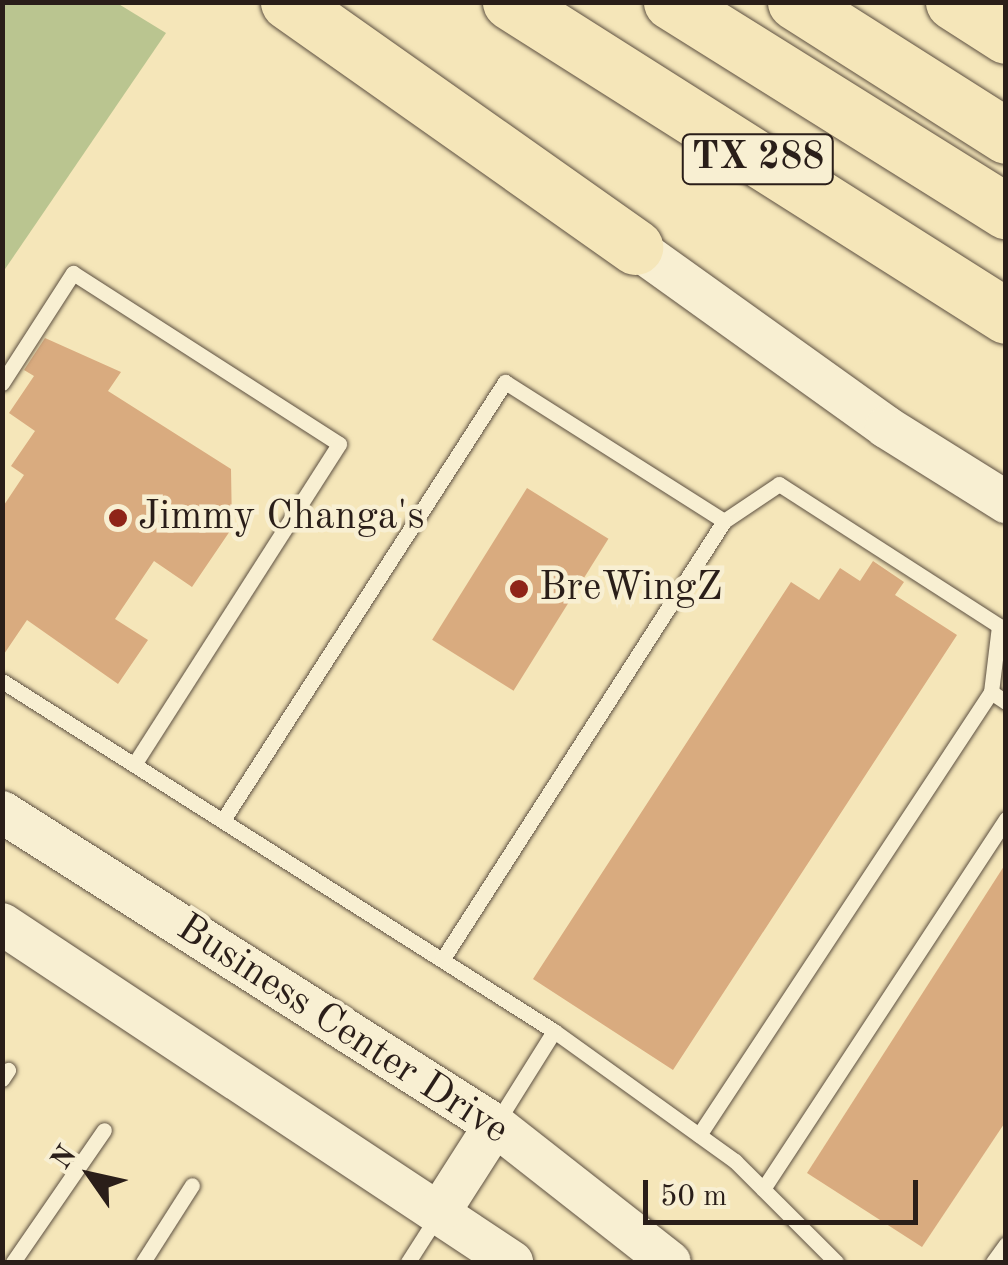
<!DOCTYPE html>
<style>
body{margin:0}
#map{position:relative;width:1008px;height:1265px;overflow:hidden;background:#f5e6b9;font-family:"Old Standard TT",serif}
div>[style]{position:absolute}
.green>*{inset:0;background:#bac590}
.building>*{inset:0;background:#d9ab7f;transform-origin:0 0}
.roads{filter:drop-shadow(0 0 2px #5d5041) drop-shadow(0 0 2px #5d5041)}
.lane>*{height:15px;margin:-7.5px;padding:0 7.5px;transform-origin:7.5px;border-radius:7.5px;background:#f8efd2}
.secondary>*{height:42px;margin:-21px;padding:0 21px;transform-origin:21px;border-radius:21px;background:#f8efd2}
.highway>*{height:55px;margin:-27.5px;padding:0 27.5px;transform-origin:27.5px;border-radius:27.5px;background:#f5e6b9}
.dots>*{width:28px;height:28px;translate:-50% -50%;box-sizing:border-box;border:5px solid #f8efd2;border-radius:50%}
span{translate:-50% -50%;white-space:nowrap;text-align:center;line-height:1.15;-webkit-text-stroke:9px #f8efd2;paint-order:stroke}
.shield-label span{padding:2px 8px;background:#f8efd2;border:2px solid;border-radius:8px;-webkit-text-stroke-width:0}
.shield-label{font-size:38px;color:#2a1e19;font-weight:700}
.poi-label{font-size:40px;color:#2a1e19}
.left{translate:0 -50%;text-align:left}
.street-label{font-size:40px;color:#2a1e19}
.frame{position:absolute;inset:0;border:5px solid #2a1e19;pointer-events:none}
.north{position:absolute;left:40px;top:1125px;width:100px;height:100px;-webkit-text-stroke:8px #f8efd2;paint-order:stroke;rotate:304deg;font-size:28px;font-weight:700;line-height:40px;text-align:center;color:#2a1e19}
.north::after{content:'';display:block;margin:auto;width:35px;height:45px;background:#2a1e19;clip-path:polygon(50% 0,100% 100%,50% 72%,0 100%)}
.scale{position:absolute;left:643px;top:1180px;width:275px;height:45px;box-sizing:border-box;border:5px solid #2a1e19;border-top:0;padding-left:12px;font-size:30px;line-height:35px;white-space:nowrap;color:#2a1e19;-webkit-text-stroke:8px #f8efd2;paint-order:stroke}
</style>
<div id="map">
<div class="green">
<i style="clip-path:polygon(2px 3px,117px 3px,166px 33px,3px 272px)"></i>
</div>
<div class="building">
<i style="clip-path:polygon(45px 338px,121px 372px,108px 391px,231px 469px,232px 528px,192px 587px,154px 561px,115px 619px,148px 640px,118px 684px,27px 620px,2px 657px,2px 508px,24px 475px,11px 466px,35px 431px,9px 413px,34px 376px,24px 370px)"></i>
<i style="left:527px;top:488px;width:96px;height:179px;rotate:32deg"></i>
<i style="clip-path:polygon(873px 561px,904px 582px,895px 595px,957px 635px,673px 1070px,533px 979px,791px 582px,819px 600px,840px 568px,860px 581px)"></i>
<i style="clip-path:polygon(1006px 863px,1006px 1121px,922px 1247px,807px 1173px)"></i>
</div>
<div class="roads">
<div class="lane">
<i style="left:2px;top:383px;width:131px;rotate:-57.2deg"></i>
<i style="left:73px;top:273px;width:316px;rotate:32.7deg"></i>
<i style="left:339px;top:444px;width:380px;rotate:122.6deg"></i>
<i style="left:2px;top:681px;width:654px;rotate:32.38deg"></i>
<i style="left:554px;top:1031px;width:223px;rotate:35.7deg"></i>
<i style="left:735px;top:1161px;width:143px;rotate:45deg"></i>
<i style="left:223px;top:820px;width:521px;rotate:-57.23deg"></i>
<i style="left:505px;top:382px;width:259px;rotate:32.4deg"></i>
<i style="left:724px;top:521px;width:66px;rotate:-33.9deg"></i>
<i style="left:779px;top:484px;width:262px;rotate:32.8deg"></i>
<i style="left:999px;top:626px;width:66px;rotate:96.9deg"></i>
<i style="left:991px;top:692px;width:18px;rotate:34deg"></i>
<i style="left:442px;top:960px;width:522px;rotate:-57.28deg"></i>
<i style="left:2px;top:1079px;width:11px;rotate:-56deg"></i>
<i style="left:497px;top:1122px;width:107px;rotate:-57.9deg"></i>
<i style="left:699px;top:1135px;width:531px;rotate:-56.61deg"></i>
<i style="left:763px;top:1189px;width:443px;rotate:-56.7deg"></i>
<i style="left:13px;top:1262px;width:160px;rotate:-55.4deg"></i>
<i style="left:143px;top:1262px;width:91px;rotate:-57.5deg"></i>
<i style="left:408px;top:1262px;width:56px;rotate:-57.4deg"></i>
<i style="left:993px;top:1262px;width:22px;rotate:-54deg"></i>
</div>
<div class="secondary">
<i style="left:635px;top:247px;width:309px;rotate:35.6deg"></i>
<i style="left:886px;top:427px;width:142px;rotate:32deg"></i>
<i style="left:2px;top:812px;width:584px;rotate:32.41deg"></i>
<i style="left:495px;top:1125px;width:222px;rotate:38.1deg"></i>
<i style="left:2px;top:924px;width:612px;rotate:33.53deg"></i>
<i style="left:440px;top:1211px;width:102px;rotate:-57.4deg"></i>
</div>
<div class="highway">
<i style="left:288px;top:2px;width:425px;rotate:35.2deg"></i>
<i style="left:510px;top:2px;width:587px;rotate:32.34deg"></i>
<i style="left:671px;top:2px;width:395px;rotate:32deg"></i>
<i style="left:795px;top:2px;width:250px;rotate:32.4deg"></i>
<i style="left:953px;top:2px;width:63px;rotate:32.7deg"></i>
</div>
</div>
<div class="dots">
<i style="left:118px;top:518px;background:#8f2418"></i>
<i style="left:519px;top:589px;background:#8f2418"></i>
</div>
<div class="shield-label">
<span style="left:758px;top:159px">TX 288</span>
</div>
<div class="poi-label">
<span class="left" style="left:138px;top:518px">Jimmy Changa's</span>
<span class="left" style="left:539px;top:589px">BreWingZ</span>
</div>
<div class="street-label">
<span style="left:342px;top:1030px;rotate:33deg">Business Center Drive</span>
</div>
<div class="frame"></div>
<div class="north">N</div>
<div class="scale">50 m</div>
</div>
